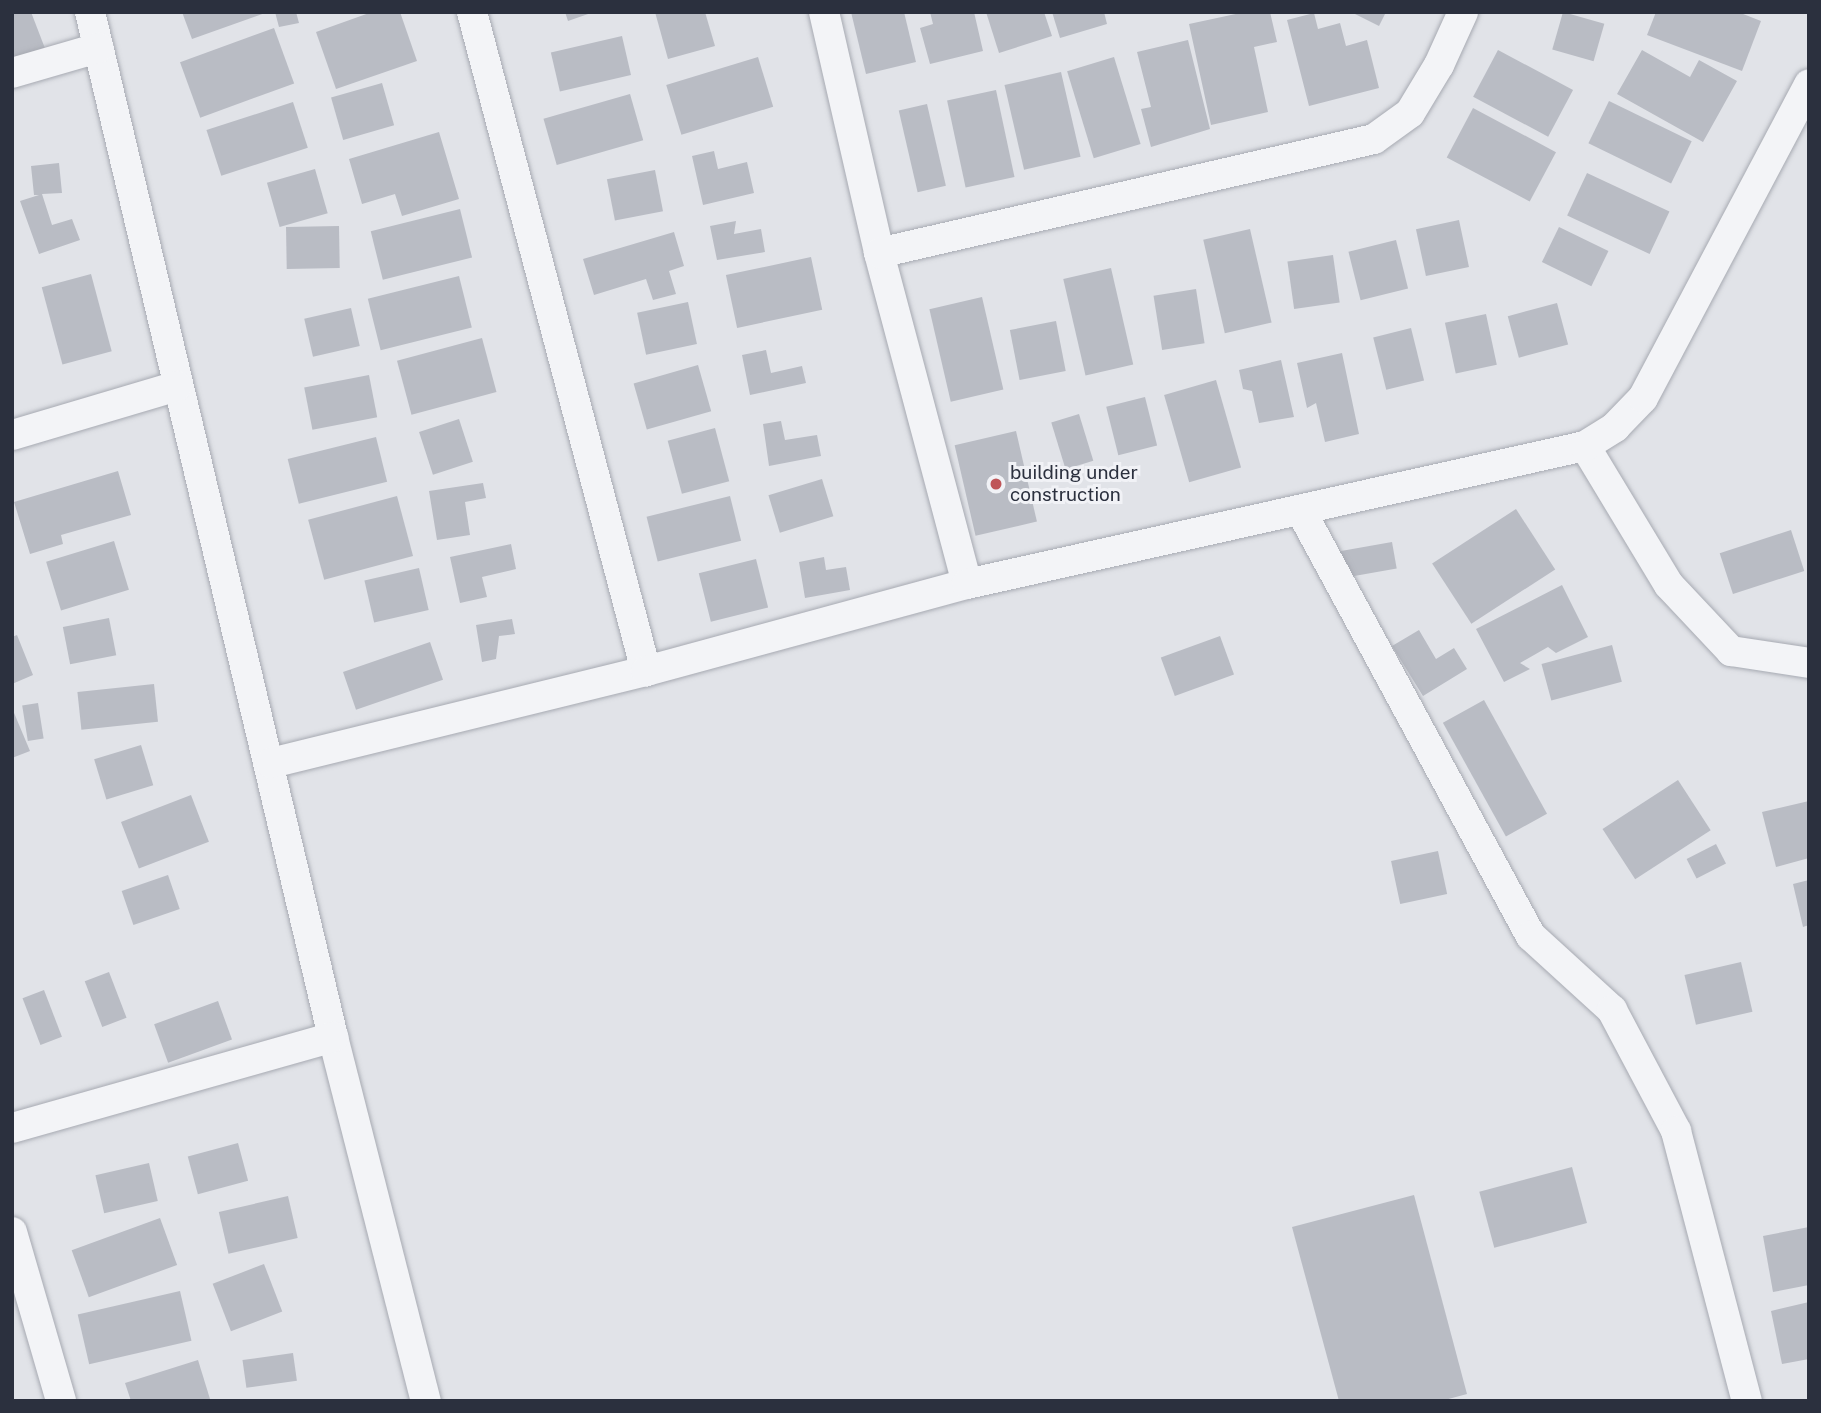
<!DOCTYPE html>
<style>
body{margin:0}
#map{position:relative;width:1821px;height:1413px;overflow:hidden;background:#e1e3e8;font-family:"Public Sans",sans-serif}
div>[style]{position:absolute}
.building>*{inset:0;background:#b9bcc4;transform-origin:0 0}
.roads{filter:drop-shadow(0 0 2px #a7aab2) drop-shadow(0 0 2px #a7aab2)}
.minor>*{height:30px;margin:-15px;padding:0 15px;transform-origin:15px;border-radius:15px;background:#f3f4f7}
.dots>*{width:19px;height:19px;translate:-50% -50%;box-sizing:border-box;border:4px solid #f1f2f6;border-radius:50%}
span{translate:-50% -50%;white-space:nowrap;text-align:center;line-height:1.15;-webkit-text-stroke:6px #f1f2f6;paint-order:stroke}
.poi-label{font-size:19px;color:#2b303e}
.left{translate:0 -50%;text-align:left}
.frame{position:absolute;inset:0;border:14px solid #2b303e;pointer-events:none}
</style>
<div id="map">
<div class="building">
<i style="clip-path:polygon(12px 12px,31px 12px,46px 51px,12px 64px)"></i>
<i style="clip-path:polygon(182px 12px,264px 12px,265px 13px,192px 39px)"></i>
<i style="clip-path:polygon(275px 12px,296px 12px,299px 23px,279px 27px)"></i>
<i style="clip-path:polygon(372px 12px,400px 12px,417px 61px,336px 89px,316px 32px)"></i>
<i style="clip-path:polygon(565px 12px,591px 12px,591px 13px,568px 21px)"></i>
<i style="clip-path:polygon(655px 12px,705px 12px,715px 46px,668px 59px)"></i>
<i style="clip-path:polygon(851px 12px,904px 12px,916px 62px,866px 74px)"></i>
<i style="clip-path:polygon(930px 12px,974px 12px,983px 51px,930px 64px,920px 28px,933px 24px)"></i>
<i style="clip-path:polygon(986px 12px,1044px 12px,1052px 36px,999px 53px)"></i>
<i style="clip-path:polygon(1052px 12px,1104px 12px,1107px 24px,1060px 38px)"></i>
<i style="clip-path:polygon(1245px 12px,1270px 12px,1277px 42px,1254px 47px,1268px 112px,1211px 125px,1189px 24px)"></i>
<i style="clip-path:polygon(1351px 12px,1386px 12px,1379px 26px)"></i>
<i style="left:1563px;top:12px;width:43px;height:39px;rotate:16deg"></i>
<i style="clip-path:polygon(1656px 12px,1738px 12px,1761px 21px,1742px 71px,1647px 35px)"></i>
<i style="clip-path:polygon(1314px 13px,1318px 29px,1340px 23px,1346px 46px,1367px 40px,1379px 88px,1309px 106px,1287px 20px)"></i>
<i style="left:274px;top:28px;width:59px;height:100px;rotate:70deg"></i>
<i style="left:622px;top:36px;width:40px;height:73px;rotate:77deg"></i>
<i style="clip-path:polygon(1188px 40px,1210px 129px,1151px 147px,1141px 109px,1151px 107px,1137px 52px)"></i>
<i style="left:1498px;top:50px;width:85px;height:53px;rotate:28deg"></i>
<i style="clip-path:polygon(1642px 50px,1690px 77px,1699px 60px,1737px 81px,1703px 142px,1617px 94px)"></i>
<i style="left:758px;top:57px;width:52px;height:96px;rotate:73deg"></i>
<i style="left:1114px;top:57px;width:91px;height:49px;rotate:73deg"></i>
<i style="left:1061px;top:72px;width:87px;height:58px;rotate:77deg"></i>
<i style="left:382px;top:83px;width:44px;height:53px;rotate:74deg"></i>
<i style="left:996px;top:90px;width:89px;height:50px;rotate:78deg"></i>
<i style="left:630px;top:94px;width:48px;height:90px;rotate:74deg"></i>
<i style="left:1609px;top:101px;width:92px;height:47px;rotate:26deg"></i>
<i style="left:293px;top:102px;width:48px;height:91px;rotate:72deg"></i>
<i style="left:927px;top:104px;width:84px;height:29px;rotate:77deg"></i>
<i style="left:1473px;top:108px;width:94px;height:56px;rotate:28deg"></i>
<i style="clip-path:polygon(439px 132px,459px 199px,402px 216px,395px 194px,362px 204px,349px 159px)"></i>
<i style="clip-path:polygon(714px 151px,718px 169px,747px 162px,754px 193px,703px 205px,692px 156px)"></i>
<i style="clip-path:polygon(59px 163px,62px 193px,42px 194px,52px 225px,72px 219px,80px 240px,39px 254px,20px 201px,39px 195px,34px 195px,31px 166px)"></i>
<i style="left:315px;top:169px;width:46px;height:50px;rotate:74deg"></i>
<i style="left:655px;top:170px;width:42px;height:49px;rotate:79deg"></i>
<i style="left:1587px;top:173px;width:91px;height:47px;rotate:25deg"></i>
<i style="left:460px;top:209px;width:50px;height:92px;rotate:76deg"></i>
<i style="left:1459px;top:220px;width:48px;height:44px;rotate:78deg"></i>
<i style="clip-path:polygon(736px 221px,734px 234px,761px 229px,765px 252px,717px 260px,710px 226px)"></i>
<i style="left:339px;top:226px;width:42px;height:53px;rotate:89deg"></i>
<i style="left:1559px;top:227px;width:55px;height:39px;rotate:26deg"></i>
<i style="left:1250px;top:229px;width:96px;height:48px;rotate:77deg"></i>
<i style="clip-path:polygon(674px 232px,684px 266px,669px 271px,676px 294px,653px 300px,646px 279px,594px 295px,583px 259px)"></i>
<i style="left:1396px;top:240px;width:50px;height:49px;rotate:76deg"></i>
<i style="left:1333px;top:255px;width:48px;height:46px;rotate:82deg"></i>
<i style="left:811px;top:257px;width:54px;height:87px;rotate:78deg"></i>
<i style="left:1111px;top:268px;width:99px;height:49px;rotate:77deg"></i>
<i style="left:91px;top:274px;width:80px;height:51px;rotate:75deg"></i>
<i style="left:459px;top:276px;width:53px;height:94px;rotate:76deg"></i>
<i style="left:1196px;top:289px;width:55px;height:43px;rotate:81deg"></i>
<i style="left:982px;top:297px;width:95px;height:54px;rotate:77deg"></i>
<i style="left:688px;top:302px;width:43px;height:52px;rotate:78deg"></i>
<i style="left:1557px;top:303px;width:43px;height:51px;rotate:75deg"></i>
<i style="left:351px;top:308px;width:39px;height:48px;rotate:77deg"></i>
<i style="left:1486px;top:314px;width:52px;height:42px;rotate:78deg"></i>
<i style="left:1056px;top:321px;width:51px;height:47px;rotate:79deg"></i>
<i style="left:1411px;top:328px;width:54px;height:39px;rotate:76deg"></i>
<i style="left:482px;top:338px;width:56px;height:88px;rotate:75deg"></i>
<i style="clip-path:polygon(766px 350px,771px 373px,802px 366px,806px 383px,750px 395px,742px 355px)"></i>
<i style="clip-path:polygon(1342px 353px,1359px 434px,1325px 442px,1316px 403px,1307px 408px,1297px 363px)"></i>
<i style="clip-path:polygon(1281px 360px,1294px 417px,1259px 423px,1252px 391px,1243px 389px,1239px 370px)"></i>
<i style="left:698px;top:365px;width:48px;height:67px;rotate:74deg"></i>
<i style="left:369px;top:375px;width:43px;height:66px;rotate:79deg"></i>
<i style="left:1216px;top:380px;width:91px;height:54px;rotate:74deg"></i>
<i style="left:1145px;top:397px;width:50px;height:40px;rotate:76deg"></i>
<i style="left:1079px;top:414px;width:49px;height:29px;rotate:73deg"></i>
<i style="left:459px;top:419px;width:45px;height:42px;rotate:72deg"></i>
<i style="clip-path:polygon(781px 421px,785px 440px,817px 435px,821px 456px,769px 466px,763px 424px)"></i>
<i style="left:715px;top:428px;width:55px;height:49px;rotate:75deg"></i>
<i style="left:1016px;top:431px;width:93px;height:63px;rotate:77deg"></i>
<i style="left:376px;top:437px;width:46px;height:91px;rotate:76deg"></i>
<i style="clip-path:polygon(118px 471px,131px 515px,61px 535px,63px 544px,30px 554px,14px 502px)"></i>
<i style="left:822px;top:479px;width:39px;height:56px;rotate:73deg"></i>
<i style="clip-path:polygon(483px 483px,486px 498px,465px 502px,470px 535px,437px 540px,429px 491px)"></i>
<i style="left:397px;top:496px;width:62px;height:92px;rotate:75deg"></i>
<i style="left:730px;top:496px;width:46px;height:86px;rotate:76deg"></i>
<i style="left:1516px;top:509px;width:72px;height:100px;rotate:57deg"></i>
<i style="left:1791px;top:530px;width:43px;height:75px;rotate:72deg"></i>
<i style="left:114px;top:541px;width:51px;height:71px;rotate:73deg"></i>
<i style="left:1392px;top:542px;width:27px;height:56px;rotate:80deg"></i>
<i style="clip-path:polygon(511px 544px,516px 569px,482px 577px,487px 597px,460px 603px,450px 557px)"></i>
<i style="clip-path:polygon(824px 557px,826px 570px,846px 567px,850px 590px,805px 598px,799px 562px)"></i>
<i style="left:756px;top:559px;width:50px;height:59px;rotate:76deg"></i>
<i style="left:419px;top:568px;width:43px;height:56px;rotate:77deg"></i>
<i style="clip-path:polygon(1562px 585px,1588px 637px,1556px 653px,1548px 647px,1520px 663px,1530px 669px,1504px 682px,1476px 629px)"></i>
<i style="left:109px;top:618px;width:38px;height:47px;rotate:79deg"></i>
<i style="clip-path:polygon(512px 619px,515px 634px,499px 636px,496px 659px,482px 662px,476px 625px)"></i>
<i style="clip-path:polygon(1419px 630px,1436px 659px,1454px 648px,1467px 669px,1423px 696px,1392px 646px)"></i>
<i style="clip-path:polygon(17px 635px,33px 675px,12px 684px,12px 637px)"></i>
<i style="left:1220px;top:636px;width:41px;height:63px;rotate:70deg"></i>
<i style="left:430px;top:642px;width:40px;height:92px;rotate:71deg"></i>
<i style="left:1612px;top:645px;width:38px;height:73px;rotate:75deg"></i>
<i style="left:154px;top:684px;width:38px;height:77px;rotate:84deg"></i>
<i style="left:1484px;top:700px;width:130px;height:47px;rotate:61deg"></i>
<i style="left:38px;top:703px;width:36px;height:16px;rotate:81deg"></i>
<i style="clip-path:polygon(12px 708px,30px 751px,12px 758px)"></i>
<i style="left:141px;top:745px;width:42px;height:49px;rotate:73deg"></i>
<i style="left:1678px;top:780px;width:60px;height:90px;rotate:57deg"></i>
<i style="left:191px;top:795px;width:50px;height:75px;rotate:69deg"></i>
<i style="clip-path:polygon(1809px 801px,1809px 858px,1776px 867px,1762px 812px)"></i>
<i style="left:1716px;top:844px;width:22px;height:33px;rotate:63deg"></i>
<i style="left:1438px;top:851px;width:44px;height:48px;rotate:78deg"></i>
<i style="left:168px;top:875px;width:36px;height:49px;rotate:71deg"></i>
<i style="clip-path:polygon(1809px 880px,1809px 925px,1803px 927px,1793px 884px)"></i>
<i style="left:1741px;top:962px;width:51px;height:58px;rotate:77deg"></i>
<i style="left:109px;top:972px;width:49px;height:26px;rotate:69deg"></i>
<i style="left:44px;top:990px;width:50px;height:23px;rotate:69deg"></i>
<i style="left:218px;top:1001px;width:41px;height:68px;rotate:70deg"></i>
<i style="left:238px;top:1143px;width:39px;height:52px;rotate:75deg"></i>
<i style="left:149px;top:1163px;width:39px;height:55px;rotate:77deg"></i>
<i style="left:1572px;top:1167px;width:58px;height:96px;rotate:75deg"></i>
<i style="clip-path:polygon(1414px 1195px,1467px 1394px,1441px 1401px,1339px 1401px,1292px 1227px)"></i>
<i style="left:288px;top:1196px;width:43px;height:71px;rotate:77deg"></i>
<i style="left:160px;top:1218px;width:50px;height:94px;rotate:70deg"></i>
<i style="clip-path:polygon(1809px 1227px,1809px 1285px,1773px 1292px,1763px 1236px)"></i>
<i style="left:264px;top:1264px;width:51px;height:55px;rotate:69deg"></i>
<i style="left:180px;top:1291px;width:51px;height:105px;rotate:77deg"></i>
<i style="clip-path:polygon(1809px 1302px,1809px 1359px,1782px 1364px,1771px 1311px)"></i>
<i style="left:293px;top:1353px;width:28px;height:51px;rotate:82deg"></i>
<i style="clip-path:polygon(198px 1360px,210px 1399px,131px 1401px,125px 1383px)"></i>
</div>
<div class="roads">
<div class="minor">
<i style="left:90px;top:12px;width:1053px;rotate:76.66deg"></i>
<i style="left:333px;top:1037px;width:376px;rotate:75.7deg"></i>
<i style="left:472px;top:12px;width:682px;rotate:75.21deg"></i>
<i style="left:824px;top:12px;width:247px;rotate:77.1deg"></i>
<i style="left:879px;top:253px;width:342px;rotate:75.1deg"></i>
<i style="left:12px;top:73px;width:90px;rotate:-16.2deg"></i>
<i style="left:879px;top:253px;width:508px;rotate:-12.97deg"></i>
<i style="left:1374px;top:139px;width:44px;rotate:-35.8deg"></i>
<i style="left:1410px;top:113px;width:56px;rotate:-58.9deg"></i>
<i style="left:1439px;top:65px;width:58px;rotate:-65.6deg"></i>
<i style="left:12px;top:435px;width:172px;rotate:-16.5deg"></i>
<i style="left:1585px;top:446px;width:162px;rotate:58.9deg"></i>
<i style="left:1669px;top:585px;width:91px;rotate:46.8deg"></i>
<i style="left:1731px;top:651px;width:79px;rotate:8.7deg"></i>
<i style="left:1301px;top:511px;width:483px;rotate:61.6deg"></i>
<i style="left:1531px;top:936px;width:110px;rotate:42.4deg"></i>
<i style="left:1612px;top:1010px;width:137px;rotate:62.1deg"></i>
<i style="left:1676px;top:1131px;width:279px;rotate:75.3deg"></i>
<i style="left:271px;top:763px;width:386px;rotate:-13.8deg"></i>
<i style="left:646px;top:671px;width:333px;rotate:-15.2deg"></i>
<i style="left:967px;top:584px;width:633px;rotate:-12.59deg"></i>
<i style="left:1585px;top:446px;width:36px;rotate:-32deg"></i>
<i style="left:1615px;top:427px;width:40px;rotate:-46deg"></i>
<i style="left:1643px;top:398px;width:355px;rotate:-62.1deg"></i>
<i style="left:12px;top:1128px;width:334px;rotate:-15.8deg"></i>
<i style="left:12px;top:1232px;width:176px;rotate:73.8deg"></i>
</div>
</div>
<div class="dots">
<i style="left:996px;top:484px;background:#bf5558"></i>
</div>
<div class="poi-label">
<span class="left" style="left:1010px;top:484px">building under<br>construction</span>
</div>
<div class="frame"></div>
</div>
